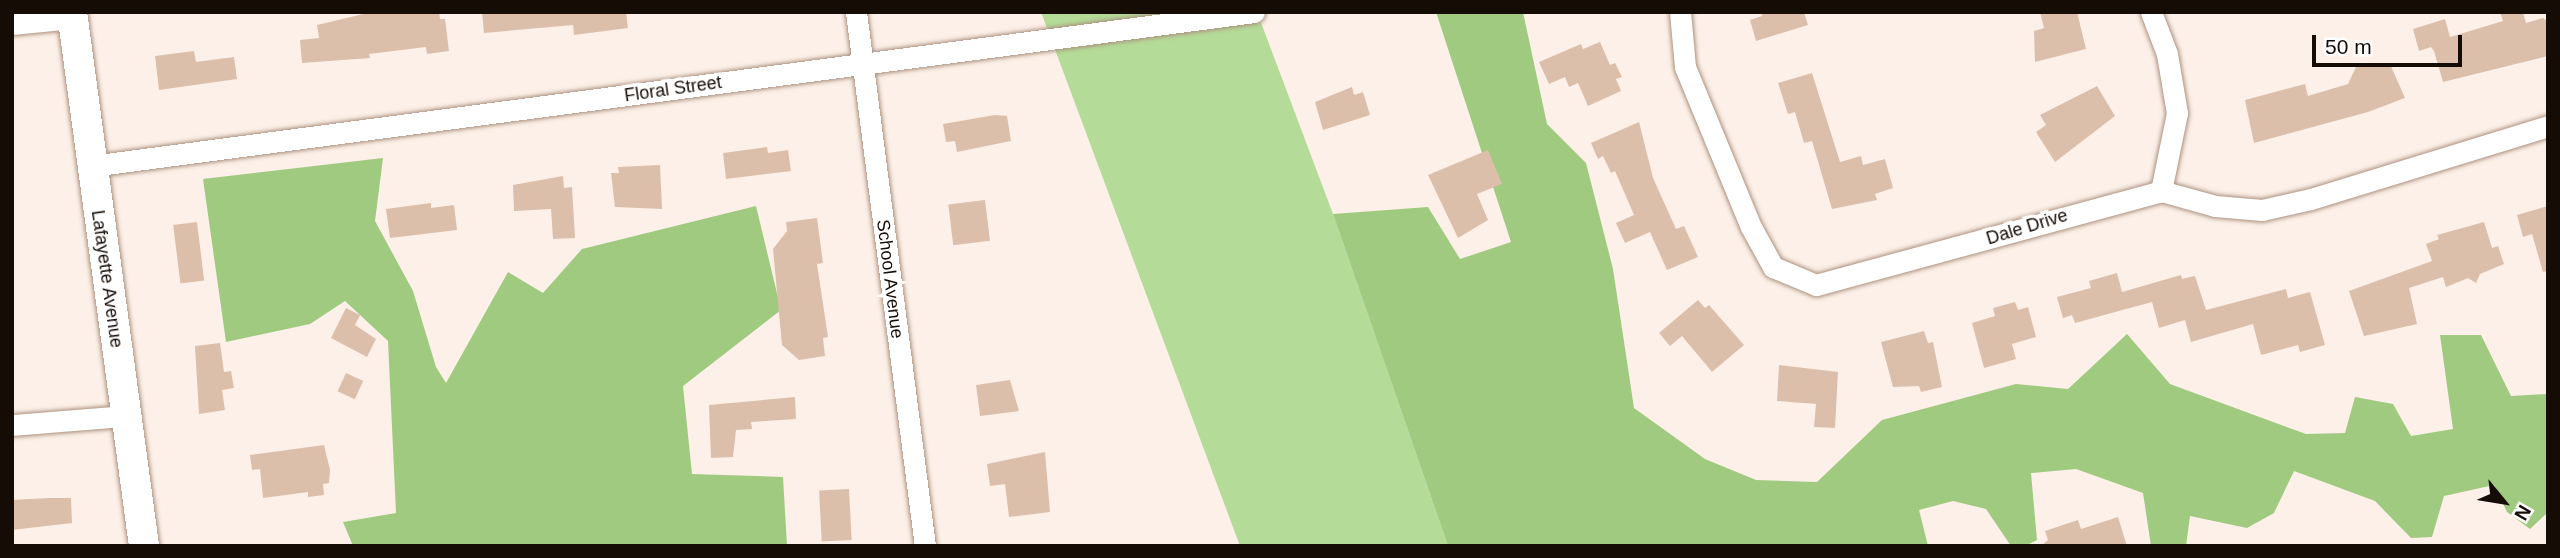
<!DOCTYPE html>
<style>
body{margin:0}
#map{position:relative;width:2560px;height:558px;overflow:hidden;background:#fcf0e8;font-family:Arial,sans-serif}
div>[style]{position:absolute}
.green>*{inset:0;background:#b4db98}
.forest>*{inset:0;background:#a0ca80}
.building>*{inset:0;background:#dbbfab;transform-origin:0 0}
.roads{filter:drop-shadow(0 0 2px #ac927f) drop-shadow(0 0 2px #ac927f)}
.street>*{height:21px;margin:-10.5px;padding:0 10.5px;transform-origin:10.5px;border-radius:10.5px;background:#fff}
.secondary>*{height:30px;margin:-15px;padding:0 15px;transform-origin:15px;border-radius:15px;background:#fff}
span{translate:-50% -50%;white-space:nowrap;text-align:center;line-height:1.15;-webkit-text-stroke:7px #fff;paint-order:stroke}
.street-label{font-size:18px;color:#150c06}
.frame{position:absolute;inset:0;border:14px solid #150c06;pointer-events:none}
.north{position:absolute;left:2469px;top:467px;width:70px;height:70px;-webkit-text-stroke:5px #fff;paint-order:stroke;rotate:120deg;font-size:19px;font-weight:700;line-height:28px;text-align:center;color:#150c06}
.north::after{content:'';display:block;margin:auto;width:24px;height:32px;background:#150c06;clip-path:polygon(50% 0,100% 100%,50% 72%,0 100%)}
.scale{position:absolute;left:2312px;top:35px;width:150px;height:32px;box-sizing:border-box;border:4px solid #150c06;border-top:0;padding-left:9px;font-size:21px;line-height:24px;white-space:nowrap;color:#150c06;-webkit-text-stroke:5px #fff;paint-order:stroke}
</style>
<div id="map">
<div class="green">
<i style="clip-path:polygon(1041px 12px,1257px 12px,1333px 214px,1448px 546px,1240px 546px)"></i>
</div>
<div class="forest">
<i style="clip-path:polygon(1436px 12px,1523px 12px,1547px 124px,1586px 163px,1613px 269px,1634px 408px,1705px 459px,1756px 480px,1817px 482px,1882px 420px,2016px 384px,2068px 389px,2127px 334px,2170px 384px,2306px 434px,2345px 433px,2355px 397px,2393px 404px,2411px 436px,2453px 429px,2440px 335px,2481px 335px,2511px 396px,2548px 394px,2548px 512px,2530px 529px,2507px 512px,2494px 485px,2444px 496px,2432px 537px,2411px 538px,2375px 501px,2294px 471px,2274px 513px,2247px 528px,2190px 516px,2186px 546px,2151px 546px,2143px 493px,2076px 469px,2031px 473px,2037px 540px,2025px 546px,2011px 546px,1986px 509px,1953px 501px,1919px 510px,1928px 546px,1448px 546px,1333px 214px,1428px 207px,1460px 259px,1511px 242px)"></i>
<i style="clip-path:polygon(383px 158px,375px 221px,413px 291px,436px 367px,446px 383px,508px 272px,543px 293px,582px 249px,756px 206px,781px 310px,683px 386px,692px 474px,783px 477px,787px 546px,353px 546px,343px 522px,396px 513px,388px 341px,345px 301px,310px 324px,226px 342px,203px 179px)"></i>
</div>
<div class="building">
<i style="clip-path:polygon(372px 12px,439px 12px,440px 19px,445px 19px,449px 51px,427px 54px,426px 47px,369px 54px,370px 58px,302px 63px,300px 40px,319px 38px,317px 25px)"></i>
<i style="clip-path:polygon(482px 12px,626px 12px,628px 28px,574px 35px,573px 25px,484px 33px)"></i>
<i style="clip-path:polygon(1761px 12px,1804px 12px,1808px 25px,1756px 41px,1750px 20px,1762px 16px)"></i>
<i style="clip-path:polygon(2040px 12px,2077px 12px,2086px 49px,2035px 62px,2034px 31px,2044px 28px)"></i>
<i style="clip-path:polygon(2500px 12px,2523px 12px,2526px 23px,2543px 18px,2548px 22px,2548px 56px,2443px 82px,2434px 51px,2431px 47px,2419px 51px,2413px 29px,2445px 19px,2450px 37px,2503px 21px)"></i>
<i style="clip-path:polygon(1600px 42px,1610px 65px,1615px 63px,1622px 77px,1616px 79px,1621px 91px,1588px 106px,1578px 83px,1569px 87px,1565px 77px,1549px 84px,1539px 62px,1581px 44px,1583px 49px)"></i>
<i style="clip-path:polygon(194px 51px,196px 62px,234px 57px,237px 79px,159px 90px,155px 56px)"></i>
<i style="clip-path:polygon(2390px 64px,2405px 98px,2368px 112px,2254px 143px,2245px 100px,2305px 84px,2308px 96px,2348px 84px,2356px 67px)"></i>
<i style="clip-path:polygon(1812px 73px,1840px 162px,1861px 156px,1863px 165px,1885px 159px,1893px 188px,1875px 194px,1877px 200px,1832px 209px,1812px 141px,1804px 143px,1795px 112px,1788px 114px,1778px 83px)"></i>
<i style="clip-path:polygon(2097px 86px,2115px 116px,2055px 162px,2036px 132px,2046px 125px,2040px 115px)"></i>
<i style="clip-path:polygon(1352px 87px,1354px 95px,1363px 92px,1370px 115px,1323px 130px,1315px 102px)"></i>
<i style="clip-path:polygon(995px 115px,1007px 116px,1011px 141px,957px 152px,955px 141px,946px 142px,943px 124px)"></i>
<i style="clip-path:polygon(1639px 122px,1653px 178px,1676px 229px,1684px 226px,1698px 257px,1667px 270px,1650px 232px,1625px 243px,1616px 223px,1634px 215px,1615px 171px,1611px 173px,1603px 156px,1598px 159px,1591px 143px)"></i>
<i style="clip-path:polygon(767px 147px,768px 153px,788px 150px,791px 171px,726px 179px,723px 153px)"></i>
<i style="clip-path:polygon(1488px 150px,1502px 184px,1477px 194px,1488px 220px,1458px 238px,1428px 175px)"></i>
<i style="clip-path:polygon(660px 165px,662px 209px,615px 207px,611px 173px,619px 173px,618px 167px)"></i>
<i style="clip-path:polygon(563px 176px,564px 188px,572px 187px,575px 238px,553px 239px,551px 209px,514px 211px,513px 185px)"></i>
<i style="left:985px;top:200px;width:41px;height:37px;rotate:83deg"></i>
<i style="clip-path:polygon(431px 203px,431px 208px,454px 205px,457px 230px,390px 238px,386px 209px)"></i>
<i style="clip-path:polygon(2548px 206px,2548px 271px,2543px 272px,2532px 234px,2523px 237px,2517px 215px)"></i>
<i style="clip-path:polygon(817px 218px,823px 263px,817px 264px,828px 337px,823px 338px,825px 356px,799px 360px,782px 345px,773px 249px,787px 231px,786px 222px)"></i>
<i style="left:197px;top:222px;width:59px;height:24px;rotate:83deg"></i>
<i style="clip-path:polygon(2484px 222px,2492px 248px,2498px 246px,2504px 264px,2480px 274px,2476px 283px,2468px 278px,2446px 287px,2443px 277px,2409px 288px,2417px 324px,2364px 336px,2349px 291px,2432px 261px,2426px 244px,2439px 239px,2437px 235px)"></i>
<i style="clip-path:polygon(2117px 273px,2122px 292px,2181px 275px,2182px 279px,2195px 276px,2206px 310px,2286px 289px,2288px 298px,2310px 292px,2325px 345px,2300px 352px,2298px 345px,2261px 355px,2253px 324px,2191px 342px,2185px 320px,2159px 328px,2152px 302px,2075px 323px,2072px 315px,2063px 318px,2057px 297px,2091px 288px,2089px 281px)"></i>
<i style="clip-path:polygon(1698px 300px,1705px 308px,1709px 305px,1744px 345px,1712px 372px,1682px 336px,1670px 346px,1659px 333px)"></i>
<i style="clip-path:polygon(2015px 302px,2018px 310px,2028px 307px,2036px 337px,2012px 344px,2016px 359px,1984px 368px,1972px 323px,1995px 316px,1993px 308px)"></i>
<i style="clip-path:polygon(346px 308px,360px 315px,355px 325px,376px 339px,367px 357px,331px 338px)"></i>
<i style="clip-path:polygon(1924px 331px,1928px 343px,1933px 342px,1942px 387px,1921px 392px,1919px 386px,1893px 387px,1881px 342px)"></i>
<i style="clip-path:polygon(220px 343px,224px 372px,231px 371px,234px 388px,222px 390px,225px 410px,199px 414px,195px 346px)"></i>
<i style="clip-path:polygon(1779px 365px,1838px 372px,1835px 428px,1814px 427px,1816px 404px,1777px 401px)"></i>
<i style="left:346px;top:373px;width:19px;height:20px;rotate:25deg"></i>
<i style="clip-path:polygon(1010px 380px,1019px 411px,980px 416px,976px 385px)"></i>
<i style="clip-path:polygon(795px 397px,796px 419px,751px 422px,752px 429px,736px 430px,733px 457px,711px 458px,709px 405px)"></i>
<i style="clip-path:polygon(324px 445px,330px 470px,329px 483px,323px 484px,324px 495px,308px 497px,308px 492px,263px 498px,260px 469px,252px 470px,250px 455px)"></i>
<i style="clip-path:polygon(1045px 452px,1050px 512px,1009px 517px,1005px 484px,990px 486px,987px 464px)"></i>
<i style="left:849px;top:489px;width:51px;height:30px;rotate:87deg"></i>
<i style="clip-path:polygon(49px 498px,71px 498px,72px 523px,12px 530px,12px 500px)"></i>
<i style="clip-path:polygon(2118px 517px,2127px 546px,2041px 546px,2048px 540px,2045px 531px,2078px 520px,2081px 529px)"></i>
</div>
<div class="roads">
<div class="street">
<i style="left:856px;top:12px;width:538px;rotate:82.64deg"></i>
<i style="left:1680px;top:12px;width:55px;rotate:84.8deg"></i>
<i style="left:1685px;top:67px;width:173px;rotate:67.6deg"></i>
<i style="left:1751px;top:227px;width:46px;rotate:61.2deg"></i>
<i style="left:1773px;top:267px;width:47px;rotate:22.7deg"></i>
<i style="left:1816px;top:285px;width:358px;rotate:-15.2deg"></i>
<i style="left:2161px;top:191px;width:56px;rotate:15.5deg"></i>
<i style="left:2215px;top:206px;width:47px;rotate:4.9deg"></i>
<i style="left:2262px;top:210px;width:50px;rotate:-12.7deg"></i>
<i style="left:2311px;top:199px;width:248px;rotate:-17.1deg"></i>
<i style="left:2151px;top:12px;width:45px;rotate:69.1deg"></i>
<i style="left:2167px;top:54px;width:60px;rotate:80.4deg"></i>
<i style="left:2177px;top:113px;width:80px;rotate:101.6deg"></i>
<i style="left:12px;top:24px;width:60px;rotate:-5.7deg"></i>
<i style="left:91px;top:166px;width:1173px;rotate:-7.54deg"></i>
<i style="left:12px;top:425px;width:113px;rotate:-4.6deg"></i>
</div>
<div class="secondary">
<i style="left:72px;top:12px;width:539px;rotate:82.32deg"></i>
</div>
</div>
<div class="street-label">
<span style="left:673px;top:89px;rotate:-8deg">Floral Street</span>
<span style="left:2027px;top:227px;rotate:-17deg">Dale Drive</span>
<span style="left:107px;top:279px;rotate:82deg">Lafayette Avenue</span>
<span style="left:890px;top:279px;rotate:83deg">School Avenue</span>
</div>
<div class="frame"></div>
<div class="north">N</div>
<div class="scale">50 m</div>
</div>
